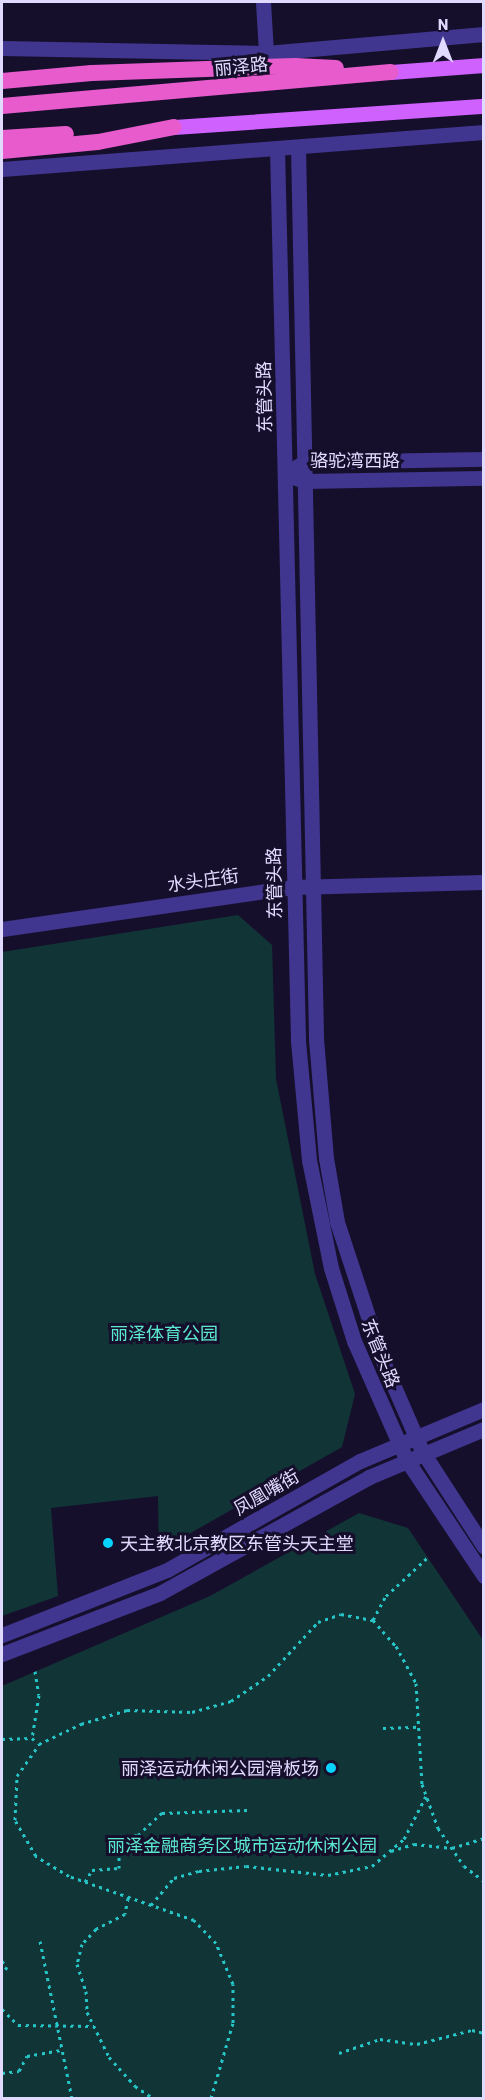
<!DOCTYPE html>
<meta charset="utf-8">
<style>
body{margin:0}
#map{position:relative;width:485px;height:2100px;overflow:hidden;background:#160f2c;font-family:Barlow,"Noto Sans SC",sans-serif}
div>[style]{position:absolute}
.green>*{inset:0;background:#113537}
.path>*{height:3px;margin-top:-1.5px;transform-origin:0;background:repeating-linear-gradient(90deg,#26c5c7 0 3px,transparent 0 7.5px)}
.tertiary>*{height:15px;margin:-7.5px;padding:0 7.5px;transform-origin:7.5px;border-radius:7.5px;background:#40368f}
.primary>*{height:15px;margin:-7.5px;padding:0 7.5px;transform-origin:7.5px;border-radius:7.5px;background:#cf61ff}
.trunk>*{height:16px;margin:-8px;padding:0 8px;transform-origin:8px;border-radius:8px;background:#e75bcc}
.dots>*{width:16px;height:16px;translate:-50% -50%;box-sizing:border-box;border:3px solid #160f2c;border-radius:50%}
span{translate:-50% -50%;white-space:nowrap;text-align:center;line-height:1.15;-webkit-text-stroke:6px #160f2c;paint-order:stroke}
.street-label{font-size:18px;color:#e1daff}
.park-label{font-size:18px;color:#5bead1}
.poi-label{font-size:18px;color:#e1daff}
.left{translate:0 -50%;text-align:left}
.right{translate:-100% -50%;text-align:right}
.frame{position:absolute;inset:0;border:3px solid #e1daff;pointer-events:none}
.north{position:absolute;left:413px;top:12px;width:60px;height:60px;-webkit-text-stroke:4px #160f2c;paint-order:stroke;rotate:0deg;font-size:16px;font-weight:700;line-height:24px;text-align:center;color:#e1daff}
.north::after{content:'';display:block;margin:auto;width:21px;height:27px;background:#e1daff;clip-path:polygon(50% 0,100% 100%,50% 72%,0 100%)}
</style>
<div id="map">
<div class="green">
<i style="clip-path:polygon(238px 915px,272px 945px,276px 1079px,315px 1274px,355px 1394px,342px 1447px,159px 1551px,158px 1496px,51px 1508px,58px 1596px,2px 1616px,2px 952px)"></i>
<i style="clip-path:polygon(359px 1513px,408px 1528px,483px 1640px,483px 2098px,2px 2098px,2px 1686px,210px 1596px)"></i>
</div>
<div class="path">
<i style="left:373px;top:1620px;width:27px;rotate:-62deg"></i>
<i style="left:386px;top:1596px;width:56px;rotate:-42.8deg"></i>
<i style="left:35px;top:1671px;width:24px;rotate:81deg"></i>
<i style="left:39px;top:1695px;width:44px;rotate:99.2deg"></i>
<i style="left:32px;top:1738px;width:8px;rotate:45deg"></i>
<i style="left:383px;top:1728px;width:36px;rotate:-2deg"></i>
<i style="left:2px;top:1739px;width:30px;rotate:-2deg"></i>
<i style="left:391px;top:1851px;width:24px;rotate:-17deg"></i>
<i style="left:414px;top:1844px;width:38px;rotate:6deg"></i>
<i style="left:452px;top:1848px;width:34px;rotate:-17deg"></i>
<i style="left:85px;top:1882px;width:14px;rotate:-60deg"></i>
<i style="left:92px;top:1870px;width:27px;rotate:-4deg"></i>
<i style="left:119px;top:1868px;width:32px;rotate:-90deg"></i>
<i style="left:119px;top:1836px;width:19px;rotate:-3deg"></i>
<i style="left:138px;top:1835px;width:33px;rotate:-43deg"></i>
<i style="left:162px;top:1813px;width:85px;rotate:-2deg"></i>
<i style="left:128px;top:1898px;width:16px;rotate:101deg"></i>
<i style="left:125px;top:1914px;width:33px;rotate:153deg"></i>
<i style="left:96px;top:1929px;width:21px;rotate:133deg"></i>
<i style="left:82px;top:1944px;width:21px;rotate:104deg"></i>
<i style="left:77px;top:1964px;width:28px;rotate:72deg"></i>
<i style="left:86px;top:1991px;width:21px;rotate:87deg"></i>
<i style="left:87px;top:2012px;width:50px;rotate:63.9deg"></i>
<i style="left:109px;top:2057px;width:39px;rotate:48deg"></i>
<i style="left:135px;top:2086px;width:22px;rotate:34deg"></i>
<i style="left:151px;top:1905px;width:35px;rotate:-50deg"></i>
<i style="left:174px;top:1878px;width:26px;rotate:-16deg"></i>
<i style="left:199px;top:1871px;width:47px;rotate:-6.1deg"></i>
<i style="left:246px;top:1866px;width:82px;rotate:6.3deg"></i>
<i style="left:328px;top:1875px;width:45px;rotate:-11.6deg"></i>
<i style="left:372px;top:1866px;width:42px;rotate:-40.2deg"></i>
<i style="left:404px;top:1839px;width:48px;rotate:-62.9deg"></i>
<i style="left:40px;top:1941px;width:160px;rotate:78.5deg"></i>
<i style="left:2px;top:1961px;width:8px;rotate:50deg"></i>
<i style="left:7px;top:1967px;width:8px;rotate:130deg"></i>
<i style="left:2px;top:2009px;width:23px;rotate:45deg"></i>
<i style="left:18px;top:2025px;width:76px;rotate:0.8deg"></i>
<i style="left:339px;top:2053px;width:43px;rotate:-18.9deg"></i>
<i style="left:380px;top:2039px;width:37px;rotate:8deg"></i>
<i style="left:417px;top:2044px;width:57px;rotate:-14.3deg"></i>
<i style="left:472px;top:2030px;width:12px;rotate:14deg"></i>
<i style="left:2px;top:2073px;width:17px;rotate:-7deg"></i>
<i style="left:19px;top:2071px;width:17px;rotate:-62deg"></i>
<i style="left:27px;top:2056px;width:36px;rotate:-10deg"></i>
<i style="left:211px;top:2098px;width:78px;rotate:-73.7deg"></i>
<i style="left:233px;top:2023px;width:39px;rotate:-90deg"></i>
<i style="left:233px;top:1984px;width:44px;rotate:-112.5deg"></i>
<i style="left:216px;top:1943px;width:32px;rotate:-134deg"></i>
<i style="left:194px;top:1920px;width:133px;rotate:-160.6deg"></i>
<i style="left:69px;top:1876px;width:39px;rotate:-149deg"></i>
<i style="left:36px;top:1856px;width:42px;rotate:-120.3deg"></i>
<i style="left:15px;top:1820px;width:44px;rotate:-87.4deg"></i>
<i style="left:17px;top:1776px;width:39px;rotate:-55deg"></i>
<i style="left:39px;top:1744px;width:47px;rotate:-25.5deg"></i>
<i style="left:81px;top:1724px;width:48px;rotate:-16.9deg"></i>
<i style="left:127px;top:1710px;width:65px;rotate:1.8deg"></i>
<i style="left:192px;top:1712px;width:41px;rotate:-15.8deg"></i>
<i style="left:231px;top:1701px;width:45px;rotate:-34deg"></i>
<i style="left:268px;top:1676px;width:74px;rotate:-47.2deg"></i>
<i style="left:318px;top:1622px;width:24px;rotate:-19deg"></i>
<i style="left:341px;top:1614px;width:33px;rotate:11deg"></i>
<i style="left:373px;top:1620px;width:35px;rotate:49deg"></i>
<i style="left:396px;top:1646px;width:42px;rotate:61.6deg"></i>
<i style="left:416px;top:1683px;width:101px;rotate:86.6deg"></i>
<i style="left:422px;top:1784px;width:47px;rotate:70deg"></i>
<i style="left:438px;top:1828px;width:46px;rotate:55.6deg"></i>
<i style="left:464px;top:1866px;width:25px;rotate:37deg"></i>
</div>
<div class="tertiary">
<i style="left:263px;top:2px;width:51px;rotate:86.6deg"></i>
<i style="left:2px;top:48px;width:264px;rotate:1.1deg"></i>
<i style="left:266px;top:53px;width:219px;rotate:-5deg"></i>
<i style="left:298px;top:147px;width:892px;rotate:88.84deg"></i>
<i style="left:316px;top:1039px;width:119px;rotate:85.2deg"></i>
<i style="left:326px;top:1158px;width:65px;rotate:80.2deg"></i>
<i style="left:337px;top:1222px;width:144px;rotate:71.8deg"></i>
<i style="left:382px;top:1359px;width:100px;rotate:66.5deg"></i>
<i style="left:422px;top:1451px;width:114px;rotate:57.1deg"></i>
<i style="left:277px;top:148px;width:893px;rotate:88.65deg"></i>
<i style="left:298px;top:1041px;width:120px;rotate:84.7deg"></i>
<i style="left:309px;top:1160px;width:110px;rotate:78.5deg"></i>
<i style="left:331px;top:1268px;width:77px;rotate:72.5deg"></i>
<i style="left:354px;top:1341px;width:129px;rotate:66.2deg"></i>
<i style="left:406px;top:1459px;width:141px;rotate:56.3deg"></i>
<i style="left:2px;top:169px;width:483px;rotate:-4.4deg"></i>
<i style="left:296px;top:467px;width:10px;rotate:-29deg"></i>
<i style="left:305px;top:462px;width:179px;rotate:-1deg"></i>
<i style="left:296px;top:478px;width:9px;rotate:18deg"></i>
<i style="left:305px;top:481px;width:179px;rotate:-1deg"></i>
<i style="left:2px;top:929px;width:294px;rotate:-8.2deg"></i>
<i style="left:293px;top:887px;width:191px;rotate:-1.5deg"></i>
<i style="left:2px;top:1635px;width:177px;rotate:-21.5deg"></i>
<i style="left:167px;top:1570px;width:222px;rotate:-29.5deg"></i>
<i style="left:360px;top:1461px;width:134px;rotate:-22.8deg"></i>
<i style="left:2px;top:1654px;width:169px;rotate:-21.1deg"></i>
<i style="left:160px;top:1593px;width:239px;rotate:-29deg"></i>
<i style="left:369px;top:1477px;width:125px;rotate:-22.7deg"></i>
</div>
<div class="primary">
<i style="left:391px;top:72px;width:93px;rotate:-4.3deg"></i>
<i style="left:174px;top:127px;width:311px;rotate:-3.9deg"></i>
</div>
<div class="trunk">
<i style="left:2px;top:81px;width:90px;rotate:-5.1deg"></i>
<i style="left:92px;top:73px;width:203px;rotate:-2deg"></i>
<i style="left:295px;top:66px;width:41px;rotate:2.8deg"></i>
<i style="left:2px;top:106px;width:390px;rotate:-5deg"></i>
<i style="left:2px;top:138px;width:64px;rotate:-3.6deg"></i>
<i style="left:2px;top:151px;width:96px;rotate:-5.4deg"></i>
<i style="left:98px;top:142px;width:77px;rotate:-11.2deg"></i>
</div>
<div class="dots">
<i style="left:108px;top:1543px;background:#06d4ff"></i>
<i style="left:331px;top:1768px;background:#06d4ff"></i>
</div>
<div class="street-label">
<span style="left:241px;top:66px;rotate:-5deg">丽泽路</span>
<span style="left:264px;top:397px;rotate:-91deg">东管头路</span>
<span style="left:355px;top:460px">骆驼湾西路</span>
<span style="left:203px;top:880px;rotate:-8deg">水头庄街</span>
<span style="left:274px;top:883px;rotate:-91deg">东管头路</span>
<span style="left:381px;top:1353px;rotate:68deg">东管头路</span>
<span style="left:266px;top:1492px;rotate:-30deg">凤凰嘴街</span>
</div>
<div class="park-label">
<span style="left:164px;top:1333px">丽泽体育公园</span>
<span style="left:242px;top:1845px">丽泽金融商务区城市运动休闲公园</span>
</div>
<div class="poi-label">
<span class="left" style="left:120px;top:1543px">天主教北京教区东管头天主堂</span>
<span class="right" style="left:319px;top:1768px">丽泽运动休闲公园滑板场</span>
</div>
<div class="frame"></div>
<div class="north">N</div>
</div>
